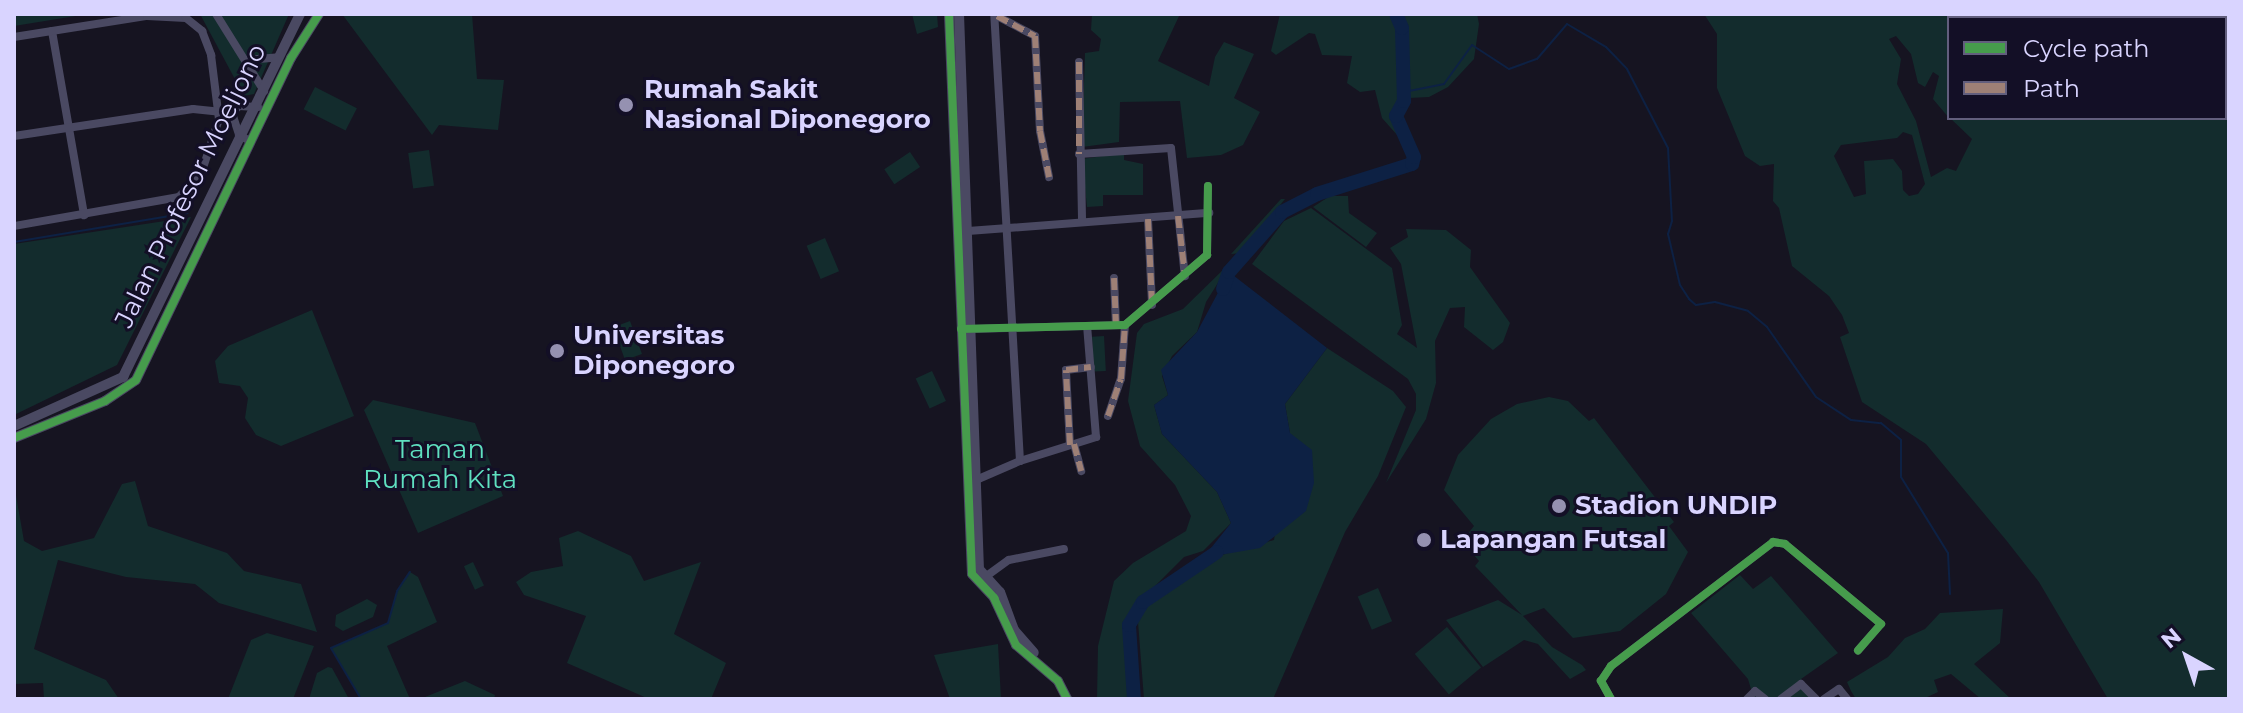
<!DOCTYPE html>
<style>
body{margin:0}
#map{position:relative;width:2243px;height:713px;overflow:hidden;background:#161421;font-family:Montserrat,sans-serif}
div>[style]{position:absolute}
.green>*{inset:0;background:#132c2d;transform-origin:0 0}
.water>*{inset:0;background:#0d2144}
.stream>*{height:2px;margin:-1px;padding:0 1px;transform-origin:1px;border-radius:1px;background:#0d2144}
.river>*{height:14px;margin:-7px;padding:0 7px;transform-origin:7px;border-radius:7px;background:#0d2144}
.minor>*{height:8px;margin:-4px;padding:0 4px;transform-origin:4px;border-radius:4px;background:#4a4962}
.tertiary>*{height:10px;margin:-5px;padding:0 5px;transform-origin:5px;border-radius:5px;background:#4a4962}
.quiet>*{height:6px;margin-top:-3px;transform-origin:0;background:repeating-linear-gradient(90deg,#9e8076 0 12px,transparent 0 18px)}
.cycleway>*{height:8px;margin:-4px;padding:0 4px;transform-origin:4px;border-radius:4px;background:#469c4c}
.dots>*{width:22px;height:22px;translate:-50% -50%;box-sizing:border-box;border:4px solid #130f26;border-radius:50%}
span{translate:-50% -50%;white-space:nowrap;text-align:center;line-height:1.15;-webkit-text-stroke:6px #130f26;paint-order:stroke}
.poi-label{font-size:26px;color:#d9d4ff;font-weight:700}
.left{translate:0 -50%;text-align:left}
.street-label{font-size:26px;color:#d9d4ff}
.park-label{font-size:26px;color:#5fe0c0}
.frame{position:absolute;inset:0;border:16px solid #d9d4ff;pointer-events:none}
.legend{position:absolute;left:1947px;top:16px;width:280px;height:104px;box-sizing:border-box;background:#130f26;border:2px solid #625e7d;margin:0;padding:10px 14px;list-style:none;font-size:24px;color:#d9d4ff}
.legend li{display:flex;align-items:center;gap:16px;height:40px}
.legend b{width:40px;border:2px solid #625e7d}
.north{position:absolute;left:2147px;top:617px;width:80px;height:80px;-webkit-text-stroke:6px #130f26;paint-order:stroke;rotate:320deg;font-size:22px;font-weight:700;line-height:32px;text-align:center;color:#d9d4ff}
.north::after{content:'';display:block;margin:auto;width:28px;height:36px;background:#d9d4ff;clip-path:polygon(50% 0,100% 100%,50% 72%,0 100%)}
</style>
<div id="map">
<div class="green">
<i style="clip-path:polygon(14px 14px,88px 14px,14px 26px)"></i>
<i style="clip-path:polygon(200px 14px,289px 14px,254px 94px,244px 96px)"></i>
<i style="clip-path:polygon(342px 14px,472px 14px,477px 79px,504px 80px,498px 130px,439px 125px,432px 135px)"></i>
<i style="clip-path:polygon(912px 14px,937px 14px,938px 27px,917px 34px)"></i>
<i style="clip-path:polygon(1092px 14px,1180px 14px,1158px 61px,1209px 86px,1215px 57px,1224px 42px,1254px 54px,1234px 98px,1260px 112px,1243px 145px,1221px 155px,1187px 158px,1180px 101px,1120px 102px,1119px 142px,1082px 147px,1085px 53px,1099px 51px,1101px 39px,1091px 30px)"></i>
<i style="clip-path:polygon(1280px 14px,1477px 14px,1479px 24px,1474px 59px,1448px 87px,1429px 97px,1409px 98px,1400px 116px,1405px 127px,1398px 136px,1382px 118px,1375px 90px,1360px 92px,1347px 83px,1352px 56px,1322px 55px,1315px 34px,1309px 33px,1276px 55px,1271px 51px)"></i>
<i style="clip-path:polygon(evenodd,1704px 14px,2229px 14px,2229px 699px,2108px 699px,2039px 582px,2006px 540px,1926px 444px,1862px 402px,1840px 337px,1849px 333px,1842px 315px,1829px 296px,1792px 266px,1779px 208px,1773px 201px,1774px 164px,1760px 166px,1745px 156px,1717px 88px,1717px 34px,1704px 14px,1949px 18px,2225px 18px,2225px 118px,1950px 118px,1972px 139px,1956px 171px,1947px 168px,1931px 177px,1916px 121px,1897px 84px,1901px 59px,1889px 39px,1896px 36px,1911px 54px,1918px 83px,1925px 87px,1933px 72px,1939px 76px,1933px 99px,1949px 118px,1949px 18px,1704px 14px,1903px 132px,1912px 135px,1925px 184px,1918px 194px,1909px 196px,1903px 190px,1902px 171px,1893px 159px,1864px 161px,1866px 194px,1854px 197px,1834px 156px,1841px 145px,1897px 138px,1903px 132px)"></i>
<i style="left:315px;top:87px;width:47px;height:25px;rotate:27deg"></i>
<i style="left:429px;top:150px;width:36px;height:21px;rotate:82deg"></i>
<i style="left:910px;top:152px;width:18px;height:31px;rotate:56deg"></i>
<i style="clip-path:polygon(1124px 153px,1124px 160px,1143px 164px,1143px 195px,1103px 195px,1103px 206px,1087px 207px,1082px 159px)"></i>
<i style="clip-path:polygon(1330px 196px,1348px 196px,1349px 213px,1377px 233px,1366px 247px,1313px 207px)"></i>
<i style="clip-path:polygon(1281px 199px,1285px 199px,1241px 253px,1231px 254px)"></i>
<i style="clip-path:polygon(1311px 208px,1392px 268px,1402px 325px,1397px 334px,1417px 348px,1401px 264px,1390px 248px,1408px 237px,1406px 229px,1446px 230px,1471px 250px,1470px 267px,1510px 323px,1503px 342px,1493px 350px,1464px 327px,1465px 307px,1450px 308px,1435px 341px,1436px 383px,1426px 419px,1386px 483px,1416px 410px,1416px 394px,1408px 379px,1252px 264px,1284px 221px)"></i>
<i style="clip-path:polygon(191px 217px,117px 365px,14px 415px,14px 244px)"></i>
<i style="left:825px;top:238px;width:36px;height:20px;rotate:67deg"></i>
<i style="clip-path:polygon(1231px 262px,1206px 302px,1197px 332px,1172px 356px,1162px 376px,1168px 395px,1154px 405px,1162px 434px,1217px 492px,1231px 523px,1203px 551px,1184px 557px,1140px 601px,1123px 625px,1132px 671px,1129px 699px,1097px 699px,1098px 646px,1114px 581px,1133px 563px,1186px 531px,1191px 516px,1175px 485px,1140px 446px,1128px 401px,1137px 333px,1144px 324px,1183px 309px)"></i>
<i style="clip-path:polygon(312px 310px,354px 416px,281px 446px,256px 435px,245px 418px,248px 398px,240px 386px,219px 383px,215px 361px,228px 346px)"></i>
<i style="left:630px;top:321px;width:35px;height:18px;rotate:70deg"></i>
<i style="left:1104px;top:336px;width:35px;height:12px;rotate:87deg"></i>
<i style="clip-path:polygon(1327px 348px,1393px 391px,1406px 407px,1378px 476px,1345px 532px,1273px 699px,1144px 699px,1138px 622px,1143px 610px,1171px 584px,1205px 568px,1215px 557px,1274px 540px,1290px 433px,1285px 404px)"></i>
<i style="left:932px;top:371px;width:33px;height:18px;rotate:65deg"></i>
<i style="clip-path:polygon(1549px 397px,1568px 401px,1589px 421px,1594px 418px,1674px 522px,1669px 526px,1688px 552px,1666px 594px,1620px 631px,1573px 638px,1544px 608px,1523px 616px,1552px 647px,1582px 665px,1586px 670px,1570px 679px,1538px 644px,1524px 640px,1483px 667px,1446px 620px,1498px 600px,1522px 615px,1475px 566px,1479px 561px,1462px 541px,1474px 526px,1444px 490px,1458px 455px,1491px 419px,1517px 404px)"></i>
<i style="clip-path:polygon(373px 400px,475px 423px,503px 496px,418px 533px,364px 410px)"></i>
<i style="clip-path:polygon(135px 481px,148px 526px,227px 553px,244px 571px,301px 584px,317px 632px,219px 603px,195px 584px,126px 577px,58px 560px,34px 649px,106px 680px,119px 699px,44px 699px,43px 683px,14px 684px,14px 484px,24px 541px,42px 551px,94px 538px,122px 484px)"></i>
<i style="clip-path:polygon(578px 531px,631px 556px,644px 581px,701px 562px,674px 634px,726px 663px,711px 699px,649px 699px,567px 663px,586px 616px,524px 595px,516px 582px,531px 572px,563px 566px,559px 538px)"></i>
<i style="left:473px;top:562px;width:26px;height:10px;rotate:65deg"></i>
<i style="clip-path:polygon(410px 572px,418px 577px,437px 622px,387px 646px,410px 699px,361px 699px,331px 648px,388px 623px,397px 591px)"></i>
<i style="clip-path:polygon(1740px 575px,1753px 589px,1771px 576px,1838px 653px,1801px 679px,1812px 694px,1806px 699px,1754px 699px,1748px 679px,1691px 613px)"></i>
<i style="left:1378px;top:588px;width:36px;height:22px;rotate:67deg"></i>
<i style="clip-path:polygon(367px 599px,377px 605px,373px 617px,343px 631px,335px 626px,336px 615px)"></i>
<i style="clip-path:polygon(2003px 609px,2000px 643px,1974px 664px,2011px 699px,1981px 699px,1951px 674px,1934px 680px,1938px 692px,1923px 699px,1856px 699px,1851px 691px,1847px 682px,1888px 657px,1905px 638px,1925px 629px,1940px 613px)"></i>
<i style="left:1447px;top:627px;width:53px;height:42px;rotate:50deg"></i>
<i style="clip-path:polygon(267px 633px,314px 646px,293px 699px,228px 699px,251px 640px)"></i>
<i style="clip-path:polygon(998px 644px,1001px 699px,950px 699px,934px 655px)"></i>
<i style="clip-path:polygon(328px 667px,332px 668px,349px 699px,309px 699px,317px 673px)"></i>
<i style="clip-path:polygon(465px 681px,495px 695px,494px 699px,420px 699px)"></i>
</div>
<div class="water">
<i style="clip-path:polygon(1229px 272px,1327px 348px,1285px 404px,1290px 433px,1312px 450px,1314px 483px,1306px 511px,1260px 548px,1203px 558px,1231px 523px,1217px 492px,1162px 434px,1154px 405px,1168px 395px,1161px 370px,1197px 332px)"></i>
</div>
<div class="stream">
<i style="left:1404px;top:92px;width:41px;rotate:-11.3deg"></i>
<i style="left:1444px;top:84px;width:48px;rotate:-54.3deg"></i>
<i style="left:1472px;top:45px;width:44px;rotate:33deg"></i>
<i style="left:1509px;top:69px;width:30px;rotate:-20deg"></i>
<i style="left:1537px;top:59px;width:46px;rotate:-49.4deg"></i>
<i style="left:1567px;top:24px;width:45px;rotate:30.5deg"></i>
<i style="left:1606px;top:47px;width:30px;rotate:46deg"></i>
<i style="left:1627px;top:69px;width:89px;rotate:62.6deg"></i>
<i style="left:1668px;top:148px;width:73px;rotate:86.9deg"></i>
<i style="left:1672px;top:221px;width:14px;rotate:107deg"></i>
<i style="left:1668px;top:234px;width:52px;rotate:76.8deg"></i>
<i style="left:1680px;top:285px;width:17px;rotate:57deg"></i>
<i style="left:1689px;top:299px;width:9px;rotate:41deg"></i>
<i style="left:1696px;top:305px;width:19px;rotate:-9deg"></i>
<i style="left:1715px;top:302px;width:34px;rotate:15deg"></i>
<i style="left:1748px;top:311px;width:25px;rotate:40deg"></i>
<i style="left:1767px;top:327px;width:85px;rotate:55deg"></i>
<i style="left:1816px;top:397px;width:42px;rotate:33.3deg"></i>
<i style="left:1851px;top:420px;width:30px;rotate:6deg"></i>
<i style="left:1881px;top:423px;width:26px;rotate:40deg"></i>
<i style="left:1901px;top:440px;width:37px;rotate:90deg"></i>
<i style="left:1901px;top:477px;width:89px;rotate:58.3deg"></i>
<i style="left:1948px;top:553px;width:41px;rotate:87.2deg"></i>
<i style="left:14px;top:242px;width:176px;rotate:-9.5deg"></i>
<i style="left:361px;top:699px;width:59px;rotate:-120.5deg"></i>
<i style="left:331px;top:648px;width:62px;rotate:-23.7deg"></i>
<i style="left:388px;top:623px;width:33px;rotate:-74deg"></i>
<i style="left:397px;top:591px;width:23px;rotate:-56deg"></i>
</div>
<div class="river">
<i style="left:1223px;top:289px;width:18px;rotate:-71deg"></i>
<i style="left:1229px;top:272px;width:80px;rotate:-48.5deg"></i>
<i style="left:1282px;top:212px;width:39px;rotate:-27deg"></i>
<i style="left:1317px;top:194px;width:100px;rotate:-17.5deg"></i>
<i style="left:1412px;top:164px;width:7px;rotate:-74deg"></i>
<i style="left:1414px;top:157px;width:45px;rotate:-113.7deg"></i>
<i style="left:1396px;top:116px;width:17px;rotate:-62deg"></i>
<i style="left:1404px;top:101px;width:73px;rotate:-91.6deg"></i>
<i style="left:1402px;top:28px;width:15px;rotate:-113deg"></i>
<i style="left:1134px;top:699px;width:74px;rotate:-93.9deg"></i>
<i style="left:1129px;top:625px;width:27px;rotate:-59deg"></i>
<i style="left:1143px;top:602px;width:89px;rotate:-34deg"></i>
</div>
<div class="minor">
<i style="left:216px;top:14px;width:91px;rotate:58.1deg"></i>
<i style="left:997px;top:16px;width:43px;rotate:27.8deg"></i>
<i style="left:1035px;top:36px;width:95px;rotate:87deg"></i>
<i style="left:1040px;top:131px;width:47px;rotate:78.9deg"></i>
<i style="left:52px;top:31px;width:187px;rotate:80.1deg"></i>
<i style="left:14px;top:37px;width:135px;rotate:-9deg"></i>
<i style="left:147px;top:16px;width:39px;rotate:3deg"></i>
<i style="left:186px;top:18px;width:21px;rotate:39deg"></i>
<i style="left:202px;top:31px;width:26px;rotate:69deg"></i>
<i style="left:211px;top:55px;width:64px;rotate:82.9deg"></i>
<i style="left:219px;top:119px;width:58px;rotate:108.1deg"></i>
<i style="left:201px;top:174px;width:32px;rotate:134deg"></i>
<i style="left:179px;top:197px;width:168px;rotate:170deg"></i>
<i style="left:247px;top:60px;width:32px;rotate:-5deg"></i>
<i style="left:1079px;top:62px;width:160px;rotate:88.9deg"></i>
<i style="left:232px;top:113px;width:10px;rotate:-45deg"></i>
<i style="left:239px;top:106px;width:19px;rotate:3deg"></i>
<i style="left:232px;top:113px;width:23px;rotate:72deg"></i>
<i style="left:239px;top:135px;width:13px;rotate:29deg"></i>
<i style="left:14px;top:136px;width:181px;rotate:-8.6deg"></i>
<i style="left:193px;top:109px;width:39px;rotate:6deg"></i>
<i style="left:1079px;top:154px;width:92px;rotate:-3.7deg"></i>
<i style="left:1171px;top:148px;width:129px;rotate:83.8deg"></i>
<i style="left:1148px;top:219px;width:86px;rotate:87.3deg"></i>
<i style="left:968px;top:231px;width:242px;rotate:-4.3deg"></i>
<i style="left:1114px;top:278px;width:47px;rotate:87.6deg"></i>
<i style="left:968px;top:329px;width:157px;rotate:-1.5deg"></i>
<i style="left:1125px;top:325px;width:108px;rotate:-40.5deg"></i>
<i style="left:1207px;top:255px;width:69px;rotate:-89.2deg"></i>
<i style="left:1108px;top:416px;width:39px;rotate:-71deg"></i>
<i style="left:1121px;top:379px;width:54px;rotate:-85.8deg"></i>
<i style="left:1074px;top:444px;width:28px;rotate:75deg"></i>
<i style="left:1070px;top:445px;width:75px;rotate:-93.1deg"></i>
<i style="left:1066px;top:370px;width:25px;rotate:-7deg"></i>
<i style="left:1020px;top:461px;width:80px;rotate:-17.5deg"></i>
<i style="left:1096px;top:437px;width:111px;rotate:-94.6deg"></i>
<i style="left:976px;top:480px;width:48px;rotate:-23.4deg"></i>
<i style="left:1020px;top:461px;width:448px;rotate:-93.3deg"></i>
<i style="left:981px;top:580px;width:34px;rotate:-36deg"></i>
<i style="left:1009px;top:560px;width:56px;rotate:-11.3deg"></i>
<i style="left:1611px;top:699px;width:21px;rotate:-119deg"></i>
<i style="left:1601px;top:681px;width:18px;rotate:-56deg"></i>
<i style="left:1611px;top:666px;width:204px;rotate:-37.4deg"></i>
<i style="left:1773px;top:542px;width:12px;rotate:9deg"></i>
<i style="left:1785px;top:544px;width:125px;rotate:39.8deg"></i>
<i style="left:1881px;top:624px;width:35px;rotate:131deg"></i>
<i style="left:1747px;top:699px;width:11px;rotate:-45deg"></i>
<i style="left:1755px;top:691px;width:13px;rotate:39deg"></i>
<i style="left:1781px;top:699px;width:25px;rotate:-37deg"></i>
<i style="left:1801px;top:684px;width:21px;rotate:45deg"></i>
<i style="left:1824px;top:699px;width:18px;rotate:-34deg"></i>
<i style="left:1839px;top:689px;width:13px;rotate:51deg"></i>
</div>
<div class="tertiary">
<i style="left:949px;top:14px;width:560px;rotate:87.65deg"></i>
<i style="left:972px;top:574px;width:33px;rotate:47deg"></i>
<i style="left:994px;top:598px;width:52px;rotate:64.9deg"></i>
<i style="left:1016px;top:645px;width:55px;rotate:40.6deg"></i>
<i style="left:1058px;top:681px;width:20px;rotate:63deg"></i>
<i style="left:959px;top:14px;width:555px;rotate:87.94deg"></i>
<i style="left:979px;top:569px;width:31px;rotate:48deg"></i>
<i style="left:1000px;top:592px;width:40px;rotate:69.8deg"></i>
<i style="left:1014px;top:630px;width:30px;rotate:49deg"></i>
<i style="left:14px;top:426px;width:120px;rotate:-24.2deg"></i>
<i style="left:123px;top:377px;width:404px;rotate:-64deg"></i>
<i style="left:14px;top:438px;width:98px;rotate:-22.1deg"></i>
<i style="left:105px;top:401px;width:37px;rotate:-34deg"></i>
<i style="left:136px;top:380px;width:357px;rotate:-64.3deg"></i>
<i style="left:291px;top:58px;width:52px;rotate:-57.5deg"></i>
</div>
<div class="quiet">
<i style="left:997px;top:16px;width:43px;rotate:27.8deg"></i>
<i style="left:1035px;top:36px;width:95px;rotate:87deg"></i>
<i style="left:1040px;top:131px;width:47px;rotate:78.9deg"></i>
<i style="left:1079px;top:62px;width:92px;rotate:90deg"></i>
<i style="left:1178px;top:216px;width:60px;rotate:83.3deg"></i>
<i style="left:1148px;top:219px;width:86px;rotate:87.3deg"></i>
<i style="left:1114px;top:278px;width:47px;rotate:87.6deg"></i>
<i style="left:1108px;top:416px;width:39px;rotate:-71deg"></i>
<i style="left:1121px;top:379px;width:54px;rotate:-85.8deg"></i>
<i style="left:1074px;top:444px;width:28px;rotate:75deg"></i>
<i style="left:1070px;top:445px;width:75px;rotate:-93.1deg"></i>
<i style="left:1066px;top:370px;width:25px;rotate:-7deg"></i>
</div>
<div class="cycleway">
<i style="left:949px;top:14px;width:560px;rotate:87.65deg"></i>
<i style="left:972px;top:574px;width:33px;rotate:47deg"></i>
<i style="left:994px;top:598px;width:52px;rotate:64.9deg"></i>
<i style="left:1016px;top:645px;width:55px;rotate:40.6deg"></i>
<i style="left:1058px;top:681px;width:20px;rotate:63deg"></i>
<i style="left:961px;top:329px;width:164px;rotate:-1.4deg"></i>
<i style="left:1125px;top:325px;width:108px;rotate:-40.5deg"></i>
<i style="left:1207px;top:255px;width:69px;rotate:-89.2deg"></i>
<i style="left:14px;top:438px;width:98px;rotate:-22.1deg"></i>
<i style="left:105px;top:401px;width:37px;rotate:-34deg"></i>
<i style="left:136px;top:380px;width:357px;rotate:-64.3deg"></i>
<i style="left:291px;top:58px;width:52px;rotate:-57.5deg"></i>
<i style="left:1611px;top:699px;width:21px;rotate:-119deg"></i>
<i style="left:1601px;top:681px;width:18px;rotate:-56deg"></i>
<i style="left:1611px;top:666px;width:204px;rotate:-37.4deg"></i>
<i style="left:1773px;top:542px;width:12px;rotate:9deg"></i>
<i style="left:1785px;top:544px;width:125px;rotate:39.8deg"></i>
<i style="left:1881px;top:624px;width:35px;rotate:131deg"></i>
</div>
<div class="dots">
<i style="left:626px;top:105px;background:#9591b1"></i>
<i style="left:557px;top:351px;background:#9591b1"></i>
<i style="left:1559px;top:506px;background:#9591b1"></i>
<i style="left:1424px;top:540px;background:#9591b1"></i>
</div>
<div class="poi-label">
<span class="left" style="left:644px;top:105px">Rumah Sakit<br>Nasional Diponegoro</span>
<span class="left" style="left:573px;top:351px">Universitas<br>Diponegoro</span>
<span class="left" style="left:1575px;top:506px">Stadion UNDIP</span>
<span class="left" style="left:1440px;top:540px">Lapangan Futsal</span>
</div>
<div class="street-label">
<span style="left:191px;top:186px;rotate:-64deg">Jalan Profesor Moeljono</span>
</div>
<div class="park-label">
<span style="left:440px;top:465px">Taman<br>Rumah Kita</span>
</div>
<div class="frame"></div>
<ul class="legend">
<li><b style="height:10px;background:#469c4c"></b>Cycle path</li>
<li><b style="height:10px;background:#9e8076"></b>Path</li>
</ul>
<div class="north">N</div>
</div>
